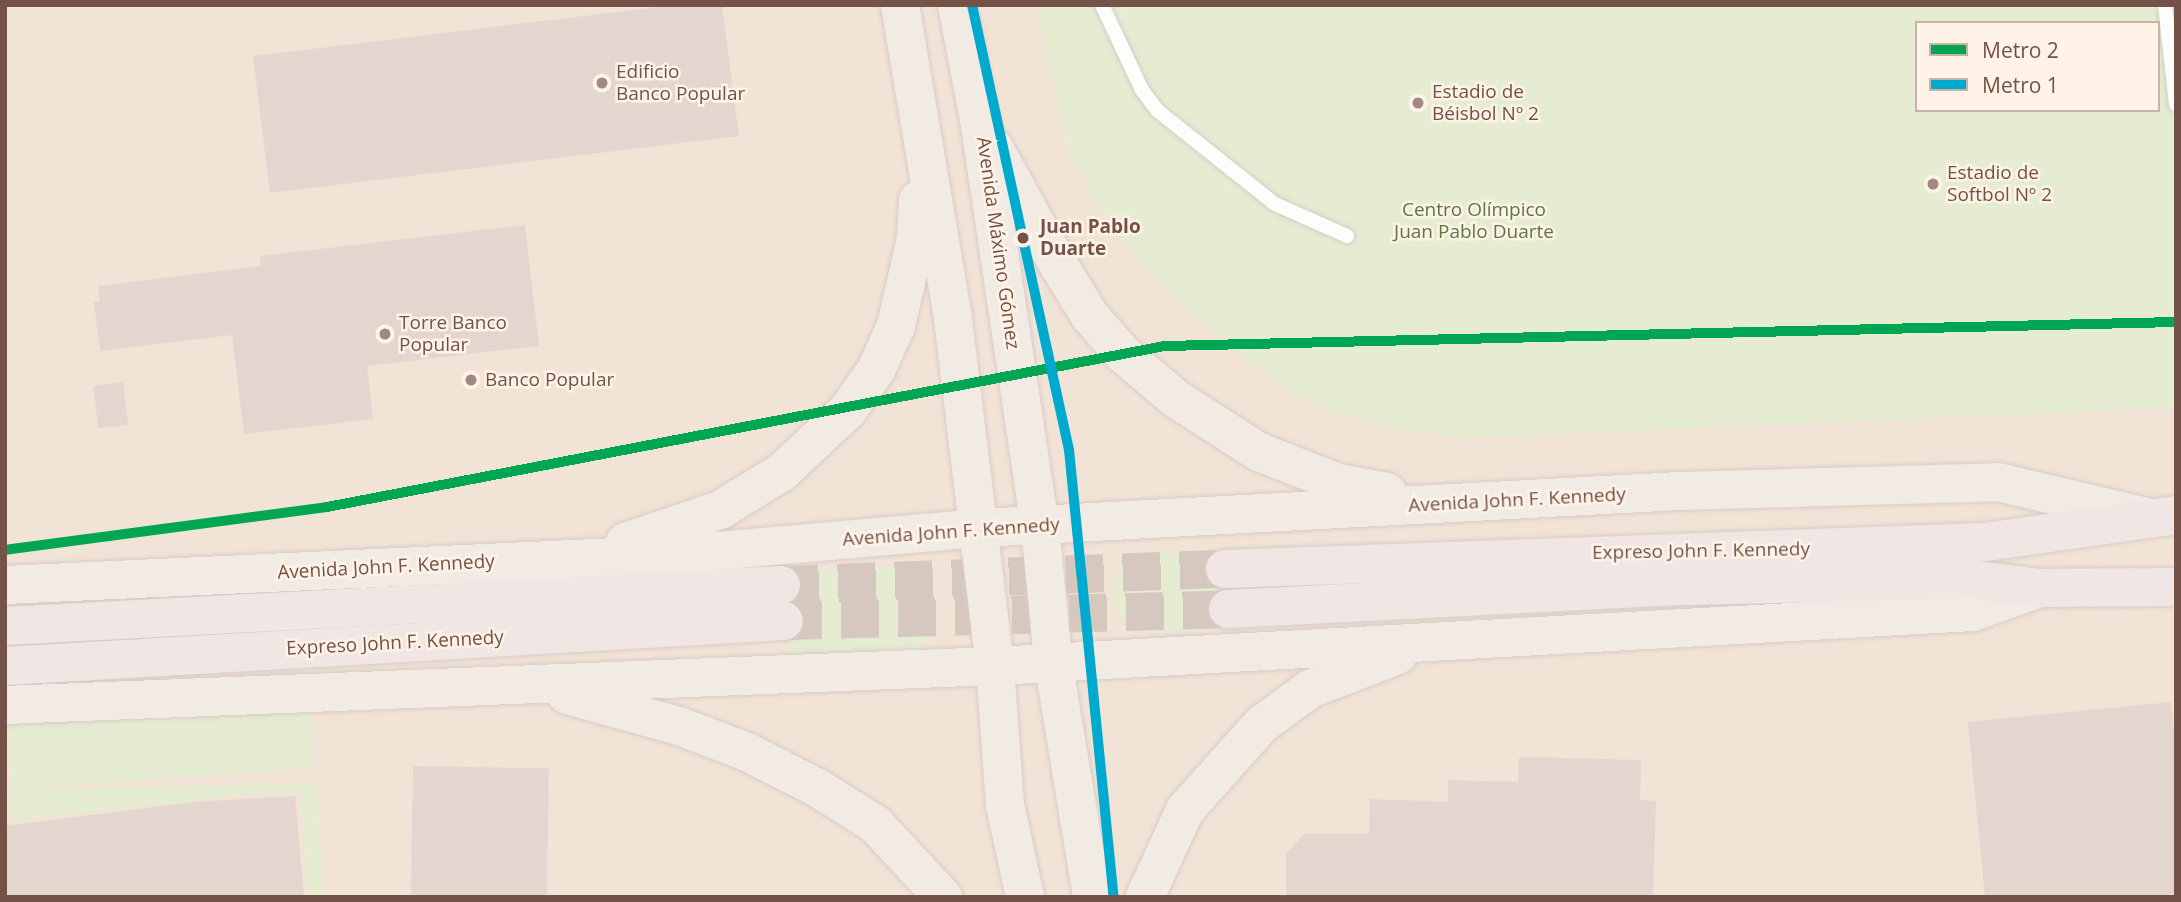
<!DOCTYPE html>
<meta charset="utf-8">
<style>
body{margin:0}
#map{position:relative;width:2181px;height:902px;overflow:hidden;background:#f7efe7;font-family:"Open Sans",sans-serif}
div>[style]{position:absolute}
.residential>*{inset:0;background:#f2e3d7}
.green>*{inset:0;background:#e5ecd2;transform-origin:0 0}
.building>*{inset:0;background:#e3d6cf;transform-origin:0 0}
.highway-tunnel>*{height:38px;margin-top:-19px;transform-origin:0;background:repeating-linear-gradient(90deg,#d6c8bf 0 38px,transparent 0 57px)}
.roads{filter:drop-shadow(0 0 2px #d8ccc5) drop-shadow(0 0 2px #d8ccc5)}
.lane>*{height:14px;margin:-7px;padding:0 7px;transform-origin:7px;border-radius:7px;background:#fefdfb}
.primary>*{height:38px;margin:-19px;padding:0 19px;transform-origin:19px;border-radius:19px;background:#f2ebe4}
.highway>*{height:38px;margin:-19px;padding:0 19px;transform-origin:19px;border-radius:19px;background:#f0e6e3}
.metro-1>*{height:10px;margin:-5px;padding:0 5px;transform-origin:5px;border-radius:5px;background:#00a651}
.metro-2>*{height:10px;margin:-5px;padding:0 5px;transform-origin:5px;border-radius:5px;background:#00a9ce}
.dots>*{width:19px;height:19px;translate:-50% -50%;box-sizing:border-box;border:4px solid #fff3e8;border-radius:50%}
span{translate:-50% -50%;white-space:nowrap;text-align:center;line-height:1.15;-webkit-text-stroke:5px #fff3e8;paint-order:stroke}
.poi-label{font-size:19px;color:#745248}
.left{translate:0 -50%;text-align:left}
.park-label{font-size:19px;color:#587a40}
.stop-label{font-size:19px;color:#745248;font-weight:700}
.street-label{font-size:19px;color:#745248}
.frame{position:absolute;inset:0;border:7px solid #745248;pointer-events:none}
.legend{position:absolute;left:1915px;top:21px;width:245px;height:91px;box-sizing:border-box;background:#fff3e8;border:2px solid #c7b3a8;margin:0;padding:9px 12px;list-style:none;font-size:21px;color:#745248}
.legend li{display:flex;align-items:center;gap:14px;height:35px}
.legend b{width:35px;border:2px solid #c7b3a8}
</style>
<div id="map">
<div class="residential">
<i style="clip-path:polygon(evenodd,5px 5px,2176px 5px,2176px 897px,5px 897px,5px 5px,1917px 23px,2158px 23px,2158px 110px,1917px 110px,1917px 23px)"></i>
</div>
<div class="green">
<i style="clip-path:polygon(evenodd,1037px 5px,2176px 5px,2176px 408px,1462px 438px,1382px 427px,1320px 408px,1255px 367px,1193px 315px,1139px 260px,1099px 210px,1066px 145px,1037px 5px,1917px 23px,2158px 23px,2158px 110px,1917px 110px,1917px 23px)"></i>
<i style="clip-path:polygon(1217px 550px,1220px 629px,1145px 632px,1117px 615px,1113px 581px,1125px 555px)"></i>
<i style="clip-path:polygon(898px 566px,924px 586px,932px 605px,932px 632px,917px 651px,787px 656px,778px 573px)"></i>
<i style="left:311px;top:700px;width:68px;height:306px;rotate:86deg"></i>
<i style="clip-path:polygon(317px 783px,323px 897px,309px 897px,300px 790px,5px 821px,5px 790px)"></i>
</div>
<div class="building">
<i style="clip-path:polygon(675px 5px,722px 5px,739px 136px,270px 193px,253px 56px)"></i>
<i style="clip-path:polygon(525px 225px,539px 346px,367px 366px,373px 419px,244px 434px,232px 335px,100px 351px,94px 302px,100px 301px,98px 286px,261px 266px,260px 256px)"></i>
<i style="left:123px;top:382px;width:43px;height:30px;rotate:83deg"></i>
<i style="clip-path:polygon(2171px 702px,2176px 747px,2176px 897px,1985px 897px,1968px 722px)"></i>
<i style="clip-path:polygon(1519px 757px,1641px 760px,1640px 800px,1656px 801px,1653px 897px,1286px 897px,1286px 854px,1304px 834px,1369px 834px,1370px 799px,1448px 802px,1448px 780px,1518px 782px)"></i>
<i style="left:413px;top:766px;width:136px;height:131px;rotate:1deg"></i>
<i style="clip-path:polygon(295px 796px,304px 897px,5px 897px,5px 826px,193px 802px)"></i>
</div>
<div class="highway-tunnel">
<i style="left:781px;top:585px;width:444px;rotate:-2.1deg"></i>
<i style="left:784px;top:621px;width:444px;rotate:-1.5deg"></i>
</div>
<div class="roads">
<div class="lane">
<i style="left:1102px;top:5px;width:94px;rotate:64.8deg"></i>
<i style="left:1142px;top:90px;width:26px;rotate:53deg"></i>
<i style="left:1158px;top:111px;width:149px;rotate:38.5deg"></i>
<i style="left:1275px;top:204px;width:79px;rotate:24deg"></i>
<i style="left:2165px;top:5px;width:100px;rotate:83.7deg"></i>
</div>
<div class="primary">
<i style="left:900px;top:5px;width:310px;rotate:80.4deg"></i>
<i style="left:952px;top:311px;width:358px;rotate:83.1deg"></i>
<i style="left:995px;top:666px;width:139px;rotate:85.9deg"></i>
<i style="left:1005px;top:805px;width:94px;rotate:77.7deg"></i>
<i style="left:957px;top:5px;width:116px;rotate:79.1deg"></i>
<i style="left:979px;top:119px;width:411px;rotate:81.5deg"></i>
<i style="left:1040px;top:525px;width:137px;rotate:84.5deg"></i>
<i style="left:1053px;top:661px;width:239px;rotate:80.6deg"></i>
<i style="left:993px;top:146px;width:135px;rotate:61.2deg"></i>
<i style="left:1058px;top:264px;width:61px;rotate:58.4deg"></i>
<i style="left:1090px;top:316px;width:50px;rotate:49deg"></i>
<i style="left:1123px;top:354px;width:70px;rotate:40.3deg"></i>
<i style="left:1176px;top:399px;width:98px;rotate:32.6deg"></i>
<i style="left:1259px;top:452px;width:85px;rotate:21.4deg"></i>
<i style="left:1338px;top:483px;width:50px;rotate:10.4deg"></i>
<i style="left:625px;top:542px;width:100px;rotate:-18.6deg"></i>
<i style="left:720px;top:510px;width:73px;rotate:-31.5deg"></i>
<i style="left:782px;top:472px;width:91px;rotate:-43.2deg"></i>
<i style="left:848px;top:410px;width:49px;rotate:-55deg"></i>
<i style="left:876px;top:370px;width:48px;rotate:-65.6deg"></i>
<i style="left:896px;top:326px;width:89px;rotate:-77.1deg"></i>
<i style="left:916px;top:239px;width:39px;rotate:-87deg"></i>
<i style="left:5px;top:585px;width:678px;rotate:-2.62deg"></i>
<i style="left:682px;top:554px;width:298px;rotate:-5deg"></i>
<i style="left:979px;top:528px;width:703px;rotate:-3.02deg"></i>
<i style="left:1681px;top:491px;width:317px;rotate:-1.6deg"></i>
<i style="left:1998px;top:482px;width:152px;rotate:13.3deg"></i>
<i style="left:567px;top:695px;width:116px;rotate:15.5deg"></i>
<i style="left:679px;top:726px;width:73px;rotate:20.9deg"></i>
<i style="left:747px;top:752px;width:77px;rotate:26.9deg"></i>
<i style="left:816px;top:787px;width:70px;rotate:32.1deg"></i>
<i style="left:875px;top:824px;width:100px;rotate:47deg"></i>
<i style="left:5px;top:705px;width:991px;rotate:-2.26deg"></i>
<i style="left:995px;top:666px;width:979px;rotate:-3.16deg"></i>
<i style="left:1973px;top:612px;width:71px;rotate:-19.7deg"></i>
<i style="left:1145px;top:897px;width:96px;rotate:-65.3deg"></i>
<i style="left:1185px;top:810px;width:115px;rotate:-48.2deg"></i>
<i style="left:1262px;top:724px;width:59px;rotate:-36.1deg"></i>
<i style="left:1310px;top:689px;width:94px;rotate:-21.1deg"></i>
</div>
<div class="highway">
<i style="left:1225px;top:569px;width:760px;rotate:-2.03deg"></i>
<i style="left:1985px;top:542px;width:193px;rotate:-8deg"></i>
<i style="left:1228px;top:609px;width:462px;rotate:-2.9deg"></i>
<i style="left:1689px;top:586px;width:280px;rotate:-1.4deg"></i>
<i style="left:1969px;top:579px;width:72px;rotate:7.2deg"></i>
<i style="left:2040px;top:588px;width:136px;rotate:-0.4deg"></i>
<i style="left:5px;top:626px;width:777px;rotate:-3.02deg"></i>
<i style="left:5px;top:666px;width:780px;rotate:-3.31deg"></i>
</div>
</div>
<div class="metro-1">
<i style="left:5px;top:550px;width:325px;rotate:-7.6deg"></i>
<i style="left:327px;top:507px;width:853px;rotate:-10.88deg"></i>
<i style="left:1165px;top:346px;width:1011px;rotate:-1.36deg"></i>
</div>
<div class="metro-2">
<i style="left:972px;top:5px;width:455px;rotate:77.7deg"></i>
<i style="left:1069px;top:450px;width:449px;rotate:84.3deg"></i>
</div>
<div class="dots">
<i style="left:602px;top:83px;background:#a28980"></i>
<i style="left:1418px;top:103px;background:#a28980"></i>
<i style="left:1933px;top:184px;background:#a28980"></i>
<i style="left:1023px;top:238px;background:#745248"></i>
<i style="left:385px;top:334px;background:#a28980"></i>
<i style="left:471px;top:380px;background:#a28980"></i>
</div>
<div class="poi-label">
<span class="left" style="left:616px;top:83px">Edificio<br>Banco Popular</span>
<span class="left" style="left:1432px;top:103px">Estadio de<br>Béisbol Nº 2</span>
<span class="left" style="left:1947px;top:184px">Estadio de<br>Softbol Nº 2</span>
<span class="left" style="left:399px;top:334px">Torre Banco<br>Popular</span>
<span class="left" style="left:485px;top:380px">Banco Popular</span>
</div>
<div class="park-label">
<span style="left:1474px;top:221px">Centro Olímpico<br>Juan Pablo Duarte</span>
</div>
<div class="stop-label">
<span class="left" style="left:1040px;top:238px">Juan Pablo<br>Duarte</span>
</div>
<div class="street-label">
<span style="left:998px;top:243px;rotate:82deg">Avenida Máximo Gómez</span>
<span style="left:1517px;top:500px;rotate:-3deg">Avenida John F. Kennedy</span>
<span style="left:951px;top:532px;rotate:-4deg">Avenida John F. Kennedy</span>
<span style="left:1701px;top:551px;rotate:-1deg">Expreso John F. Kennedy</span>
<span style="left:386px;top:567px;rotate:-3deg">Avenida John F. Kennedy</span>
<span style="left:395px;top:643px;rotate:-3deg">Expreso John F. Kennedy</span>
</div>
<div class="frame"></div>
<ul class="legend">
<li><b style="height:9px;background:#00a651"></b>Metro 2</li>
<li><b style="height:9px;background:#00a9ce"></b>Metro 1</li>
</ul>
</div>
